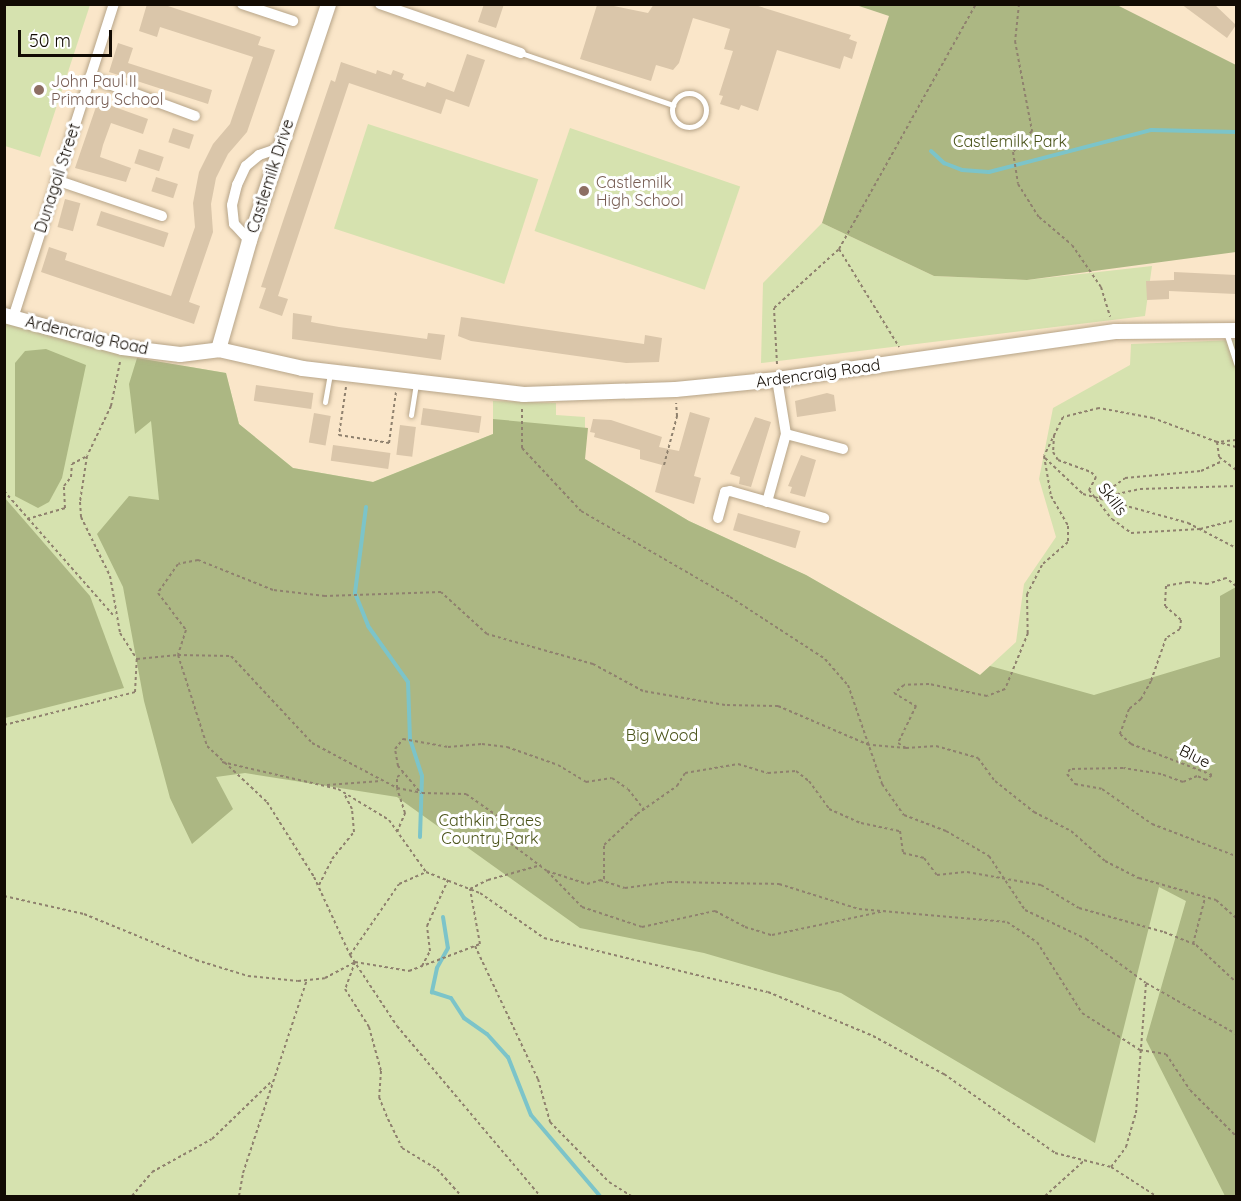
<!DOCTYPE html>
<style>
body{margin:0}
#map{position:relative;width:1241px;height:1201px;overflow:hidden;background:#fae6c9;font-family:Quicksand,sans-serif}
div>[style]{position:absolute}
.green>*{inset:0;background:#d6e2af;transform-origin:0 0}
.forest>*{inset:0;background:#acb783}
.stream>*{height:4px;margin:-2px;padding:0 2px;transform-origin:2px;border-radius:2px;background:#7cc4c9}
.building>*{inset:0;background:#dac6aa;transform-origin:0 0}
.path>*{height:2px;margin-top:-1px;transform-origin:0;background:repeating-linear-gradient(90deg,#8f816e 0 3px,transparent 0 6px)}
.roads{filter:drop-shadow(0 0 2px #b6a488) drop-shadow(0 0 2px #b6a488)}
.lane>*{height:5px;margin:-2.5px;padding:0 2.5px;transform-origin:2.5px;border-radius:2.5px;background:#fff}
.lane>.ring{margin:-2.5px;padding:0;box-sizing:content-box;background:none;border:5px solid #fff;border-radius:50%}
.street>*{height:10px;margin:-5px;padding:0 5px;transform-origin:5px;border-radius:5px;background:#fff}
.secondary>*{height:15px;margin:-7.5px;padding:0 7.5px;transform-origin:7.5px;border-radius:7.5px;background:#fff}
.dots>*{width:16px;height:16px;translate:-50% -50%;box-sizing:border-box;border:3px solid #fff;border-radius:50%}
span{translate:-50% -50%;white-space:nowrap;text-align:center;line-height:1.15;-webkit-text-stroke:6px #fff;paint-order:stroke}
.education-label{font-size:16px;color:#785e54}
.left{translate:0 -50%;text-align:left}
.park-label{font-size:16px;color:#4a5319}
.street-label{font-size:16px;color:#120b03}
.frame{position:absolute;inset:0;border:6px solid #120b03;pointer-events:none}
.scale{position:absolute;left:18px;top:30px;width:94px;height:27px;box-sizing:border-box;border:3px solid #120b03;border-top:0;padding-left:8px;font-size:18px;line-height:21px;white-space:nowrap;color:#120b03;-webkit-text-stroke:4px #fff;paint-order:stroke}
</style>
<div id="map">
<div class="green">
<i style="clip-path:polygon(5px 4px,90px 5px,40px 157px,5px 146px)"></i>
<i style="left:368px;top:124px;width:179px;height:110px;rotate:18deg"></i>
<i style="left:570px;top:128px;width:180px;height:109px;rotate:19deg"></i>
<i style="clip-path:polygon(822px 223px,934px 276px,1027px 280px,1152px 266px,1145px 316px,761px 363px,763px 283px)"></i>
<i style="clip-path:polygon(4px 322px,137px 358px,226px 373px,239px 424px,293px 468px,373px 482px,493px 434px,493px 401px,556px 403px,556px 415px,585px 417px,585px 459px,689px 521px,806px 575px,980px 675px,1016px 642px,1024px 584px,1056px 537px,1039px 479px,1053px 408px,1130px 365px,1131px 344px,1236px 340px,1236px 1196px,5px 1196px)"></i>
</div>
<div class="forest">
<i style="clip-path:polygon(856px 5px,1117px 5px,1236px 65px,1236px 252px,1027px 280px,934px 276px,822px 223px,889px 16px)"></i>
<i style="clip-path:polygon(46px 349px,86px 365px,62px 478px,49px 502px,38px 508px,15px 496px,15px 363px,25px 351px)"></i>
<i style="clip-path:polygon(137px 358px,226px 373px,239px 424px,293px 468px,373px 482px,493px 434px,493px 419px,588px 428px,585px 459px,689px 521px,806px 575px,980px 675px,990px 666px,1094px 695px,1220px 657px,1220px 596px,1236px 587px,1236px 1196px,1225px 1196px,1146px 1040px,1186px 901px,1159px 887px,1095px 1143px,841px 993px,704px 953px,580px 928px,397px 797px,245px 773px,216px 777px,233px 809px,192px 844px,170px 798px,144px 701px,123px 587px,97px 534px,129px 496px,159px 500px,151px 421px,135px 434px,129px 384px)"></i>
<i style="clip-path:polygon(4px 497px,90px 596px,124px 688px,5px 718px)"></i>
</div>
<div class="stream">
<i style="left:931px;top:151px;width:18px;rotate:43deg"></i>
<i style="left:944px;top:163px;width:19px;rotate:21deg"></i>
<i style="left:962px;top:170px;width:27px;rotate:4deg"></i>
<i style="left:989px;top:172px;width:167px;rotate:-14.5deg"></i>
<i style="left:1151px;top:130px;width:85px;rotate:1.3deg"></i>
<i style="left:366px;top:507px;width:87px;rotate:97.3deg"></i>
<i style="left:355px;top:593px;width:35px;rotate:68deg"></i>
<i style="left:368px;top:626px;width:69px;rotate:54.5deg"></i>
<i style="left:408px;top:682px;width:57px;rotate:88deg"></i>
<i style="left:410px;top:739px;width:39px;rotate:72deg"></i>
<i style="left:422px;top:776px;width:61px;rotate:91.9deg"></i>
<i style="left:443px;top:917px;width:31px;rotate:81deg"></i>
<i style="left:448px;top:948px;width:23px;rotate:119deg"></i>
<i style="left:437px;top:968px;width:25px;rotate:102deg"></i>
<i style="left:432px;top:992px;width:20px;rotate:18deg"></i>
<i style="left:451px;top:998px;width:24px;rotate:57deg"></i>
<i style="left:464px;top:1018px;width:28px;rotate:35deg"></i>
<i style="left:487px;top:1034px;width:31px;rotate:48deg"></i>
<i style="left:508px;top:1057px;width:62px;rotate:68.4deg"></i>
<i style="left:531px;top:1115px;width:106px;rotate:49.6deg"></i>
</div>
<div class="building">
<i style="clip-path:polygon(147px 4px,165px 5px,261px 37px,258px 45px,275px 50px,247px 132px,228px 154px,216px 178px,211px 204px,213px 232px,189px 302px,200px 306px,194px 324px,41px 272px,49px 247px,67px 253px,65px 260px,171px 296px,195px 227px,193px 203px,199px 172px,213px 144px,230px 124px,253px 57px,160px 27px,157px 37px,139px 31px)"></i>
<i style="clip-path:polygon(484px 4px,504px 4px,496px 28px,478px 22px)"></i>
<i style="clip-path:polygon(604px 4px,648px 13px,654px 4px,752px 4px,851px 35px,849px 39px,857px 42px,852px 59px,844px 56px,840px 69px,777px 50px,758px 111px,741px 105px,739px 110px,720px 104px,723px 96px,719px 95px,733px 51px,724px 49px,730px 29px,693px 18px,679px 63px,673px 70px,656px 65px,651px 81px,580px 59px,597px 5px)"></i>
<i style="clip-path:polygon(1181px 4px,1214px 4px,1236px 25px,1227px 38px)"></i>
<i style="clip-path:polygon(118px 43px,133px 48px,128px 63px,212px 90px,208px 104px,109px 72px)"></i>
<i style="clip-path:polygon(467px 54px,485px 60px,469px 107px,446px 99px,441px 114px,349px 83px,278px 296px,288px 299px,282px 316px,259px 308px,266px 288px,261px 287px,284px 218px,331px 80px,335px 82px,341px 62px,376px 74px,377px 70px,391px 75px,393px 70px,404px 74px,402px 79px,413px 83px,425px 87px,427px 82px,454px 92px)"></i>
<i style="clip-path:polygon(98px 101px,148px 119px,143px 134px,111px 123px,103px 145px,100px 157px,131px 168px,126px 182px,75px 168px)"></i>
<i style="left:173px;top:128px;width:22px;height:15px;rotate:18deg"></i>
<i style="left:139px;top:149px;width:26px;height:15px;rotate:18deg"></i>
<i style="left:156px;top:177px;width:23px;height:15px;rotate:18deg"></i>
<i style="left:65px;top:199px;width:16px;height:29px;rotate:15deg"></i>
<i style="left:101px;top:211px;width:71px;height:15px;rotate:18deg"></i>
<i style="clip-path:polygon(1174px 272px,1236px 275px,1236px 294px,1169px 291px,1169px 299px,1147px 300px,1146px 281px,1174px 280px)"></i>
<i style="clip-path:polygon(293px 313px,312px 316px,311px 322px,339px 327px,427px 339px,428px 333px,445px 335px,441px 360px,292px 339px)"></i>
<i style="clip-path:polygon(461px 317px,644px 344px,645px 335px,662px 338px,659px 362px,626px 363px,471px 341px,458px 336px)"></i>
<i style="left:256px;top:385px;width:58px;height:16px;rotate:8deg"></i>
<i style="clip-path:polygon(827px 393px,834px 395px,836px 411px,797px 417px,795px 401px)"></i>
<i style="left:423px;top:408px;width:59px;height:17px;rotate:8deg"></i>
<i style="clip-path:polygon(690px 412px,710px 418px,694px 476px,701px 478px,694px 504px,655px 492px,662px 465px,640px 459px,640px 450px,594px 437px,595px 433px,590px 432px,593px 419px,611px 420px,662px 437px,659px 447px,679px 451px)"></i>
<i style="left:314px;top:413px;width:17px;height:30px;rotate:10deg"></i>
<i style="clip-path:polygon(755px 417px,771px 422px,751px 487px,739px 484px,740px 477px,730px 474px)"></i>
<i style="left:400px;top:425px;width:16px;height:30px;rotate:7deg"></i>
<i style="left:333px;top:445px;width:58px;height:16px;rotate:8deg"></i>
<i style="clip-path:polygon(801px 455px,816px 460px,805px 497px,790px 493px,792px 487px,788px 486px)"></i>
<i style="left:738px;top:513px;width:65px;height:18px;rotate:16deg"></i>
</div>
<div class="path">
<i style="left:1019px;top:4px;width:37px;rotate:96deg"></i>
<i style="left:1015px;top:41px;width:92px;rotate:79.3deg"></i>
<i style="left:1032px;top:131px;width:28px;rotate:132deg"></i>
<i style="left:1013px;top:152px;width:32px;rotate:81deg"></i>
<i style="left:1018px;top:184px;width:39px;rotate:58deg"></i>
<i style="left:1039px;top:217px;width:43px;rotate:40.3deg"></i>
<i style="left:1072px;top:245px;width:51px;rotate:55.4deg"></i>
<i style="left:1101px;top:287px;width:31px;rotate:73deg"></i>
<i style="left:839px;top:249px;width:115px;rotate:58.5deg"></i>
<i style="left:120px;top:362px;width:45px;rotate:101.6deg"></i>
<i style="left:111px;top:406px;width:55px;rotate:115.6deg"></i>
<i style="left:87px;top:456px;width:47px;rotate:98.7deg"></i>
<i style="left:80px;top:502px;width:15px;rotate:86deg"></i>
<i style="left:81px;top:517px;width:66px;rotate:63.8deg"></i>
<i style="left:110px;top:576px;width:58px;rotate:80deg"></i>
<i style="left:120px;top:633px;width:31px;rotate:57deg"></i>
<i style="left:137px;top:659px;width:41px;rotate:-5.6deg"></i>
<i style="left:178px;top:655px;width:96px;rotate:72.3deg"></i>
<i style="left:207px;top:746px;width:82px;rotate:43deg"></i>
<i style="left:267px;top:802px;width:89px;rotate:57.9deg"></i>
<i style="left:314px;top:877px;width:86px;rotate:65.2deg"></i>
<i style="left:350px;top:955px;width:85px;rotate:56.5deg"></i>
<i style="left:397px;top:1026px;width:222px;rotate:49.9deg"></i>
<i style="left:777px;top:364px;width:56px;rotate:-93.1deg"></i>
<i style="left:774px;top:308px;width:88px;rotate:-42.2deg"></i>
<i style="left:839px;top:249px;width:281px;rotate:-60.8deg"></i>
<i style="left:346px;top:387px;width:49px;rotate:98.3deg"></i>
<i style="left:339px;top:435px;width:51px;rotate:9.1deg"></i>
<i style="left:389px;top:443px;width:51px;rotate:-82.2deg"></i>
<i style="left:522px;top:409px;width:39px;rotate:90deg"></i>
<i style="left:522px;top:448px;width:86px;rotate:46.9deg"></i>
<i style="left:581px;top:511px;width:172px;rotate:30deg"></i>
<i style="left:730px;top:597px;width:113px;rotate:33.1deg"></i>
<i style="left:825px;top:659px;width:35px;rotate:49deg"></i>
<i style="left:848px;top:685px;width:105px;rotate:71deg"></i>
<i style="left:882px;top:784px;width:38px;rotate:55deg"></i>
<i style="left:904px;top:815px;width:45px;rotate:20.9deg"></i>
<i style="left:946px;top:831px;width:50px;rotate:30.2deg"></i>
<i style="left:989px;top:856px;width:65px;rotate:56.3deg"></i>
<i style="left:1025px;top:910px;width:68px;rotate:25.4deg"></i>
<i style="left:1086px;top:939px;width:74px;rotate:36.3deg"></i>
<i style="left:1146px;top:983px;width:103px;rotate:29.5deg"></i>
<i style="left:1054px;top:435px;width:17px;rotate:93deg"></i>
<i style="left:1053px;top:452px;width:9px;rotate:58deg"></i>
<i style="left:1058px;top:460px;width:35px;rotate:20deg"></i>
<i style="left:1091px;top:472px;width:7px;rotate:45deg"></i>
<i style="left:1096px;top:477px;width:15px;rotate:118deg"></i>
<i style="left:1089px;top:490px;width:37px;rotate:52deg"></i>
<i style="left:1112px;top:519px;width:24px;rotate:36deg"></i>
<i style="left:1131px;top:533px;width:69px;rotate:-3.3deg"></i>
<i style="left:1200px;top:529px;width:37px;rotate:-14deg"></i>
<i style="left:1236px;top:440px;width:19px;rotate:174deg"></i>
<i style="left:1217px;top:442px;width:68px;rotate:-159.4deg"></i>
<i style="left:1153px;top:418px;width:55px;rotate:-169.5deg"></i>
<i style="left:1099px;top:408px;width:37px;rotate:166deg"></i>
<i style="left:1063px;top:417px;width:43px;rotate:116deg"></i>
<i style="left:1044px;top:456px;width:41px;rotate:80.1deg"></i>
<i style="left:1051px;top:496px;width:34px;rotate:60deg"></i>
<i style="left:1068px;top:526px;width:16px;rotate:90deg"></i>
<i style="left:1068px;top:542px;width:35px;rotate:139deg"></i>
<i style="left:1042px;top:565px;width:33px;rotate:117deg"></i>
<i style="left:1027px;top:594px;width:39px;rotate:89deg"></i>
<i style="left:1028px;top:633px;width:61px;rotate:112.3deg"></i>
<i style="left:1005px;top:689px;width:19px;rotate:159deg"></i>
<i style="left:987px;top:696px;width:59px;rotate:-168.3deg"></i>
<i style="left:929px;top:684px;width:25px;rotate:178deg"></i>
<i style="left:904px;top:685px;width:13px;rotate:141deg"></i>
<i style="left:894px;top:693px;width:26px;rotate:31deg"></i>
<i style="left:916px;top:706px;width:41px;rotate:115.9deg"></i>
<i style="left:898px;top:743px;width:9px;rotate:32deg"></i>
<i style="left:906px;top:748px;width:30px;rotate:-4deg"></i>
<i style="left:936px;top:746px;width:44px;rotate:15.9deg"></i>
<i style="left:978px;top:758px;width:29px;rotate:54deg"></i>
<i style="left:995px;top:781px;width:50px;rotate:38.5deg"></i>
<i style="left:1034px;top:812px;width:42px;rotate:27.2deg"></i>
<i style="left:1071px;top:831px;width:45px;rotate:41.4deg"></i>
<i style="left:1105px;top:861px;width:38px;rotate:27deg"></i>
<i style="left:1139px;top:878px;width:80px;rotate:15.9deg"></i>
<i style="left:1216px;top:900px;width:27px;rotate:42deg"></i>
<i style="left:1236px;top:447px;width:20px;rotate:-165deg"></i>
<i style="left:1217px;top:442px;width:15px;rotate:82deg"></i>
<i style="left:1219px;top:457px;width:21px;rotate:37deg"></i>
<i style="left:1045px;top:458px;width:52px;rotate:43.5deg"></i>
<i style="left:1083px;top:494px;width:109px;rotate:15.4deg"></i>
<i style="left:1188px;top:523px;width:54px;rotate:27.5deg"></i>
<i style="left:664px;top:465px;width:51px;rotate:-75.1deg"></i>
<i style="left:677px;top:416px;width:13px;rotate:-94deg"></i>
<i style="left:4px;top:491px;width:167px;rotate:48.7deg"></i>
<i style="left:1099px;top:497px;width:32px;rotate:-36deg"></i>
<i style="left:1125px;top:478px;width:76px;rotate:-5.3deg"></i>
<i style="left:1201px;top:471px;width:23px;rotate:-25deg"></i>
<i style="left:1099px;top:498px;width:42px;rotate:-12.4deg"></i>
<i style="left:1140px;top:489px;width:96px;rotate:-1.8deg"></i>
<i style="left:27px;top:519px;width:40px;rotate:-16deg"></i>
<i style="left:65px;top:508px;width:22px;rotate:-93deg"></i>
<i style="left:64px;top:486px;width:11px;rotate:-52deg"></i>
<i style="left:71px;top:477px;width:13px;rotate:-86deg"></i>
<i style="left:72px;top:464px;width:17px;rotate:-28deg"></i>
<i style="left:1236px;top:586px;width:13px;rotate:-141deg"></i>
<i style="left:1226px;top:578px;width:19px;rotate:162deg"></i>
<i style="left:1208px;top:584px;width:20px;rotate:-174deg"></i>
<i style="left:1188px;top:582px;width:22px;rotate:170deg"></i>
<i style="left:1166px;top:586px;width:20px;rotate:93deg"></i>
<i style="left:1165px;top:606px;width:21px;rotate:41deg"></i>
<i style="left:1181px;top:620px;width:9px;rotate:96deg"></i>
<i style="left:1180px;top:629px;width:17px;rotate:147deg"></i>
<i style="left:1166px;top:638px;width:46px;rotate:109.2deg"></i>
<i style="left:1151px;top:681px;width:21px;rotate:119deg"></i>
<i style="left:1141px;top:699px;width:16px;rotate:140deg"></i>
<i style="left:1129px;top:709px;width:27px;rotate:110deg"></i>
<i style="left:1120px;top:734px;width:15px;rotate:42deg"></i>
<i style="left:1131px;top:744px;width:87px;rotate:20.9deg"></i>
<i style="left:1212px;top:775px;width:8px;rotate:140deg"></i>
<i style="left:1206px;top:780px;width:10px;rotate:-156deg"></i>
<i style="left:1197px;top:776px;width:15px;rotate:157deg"></i>
<i style="left:1183px;top:782px;width:23px;rotate:-160deg"></i>
<i style="left:1161px;top:774px;width:38px;rotate:-171deg"></i>
<i style="left:1123px;top:768px;width:53px;rotate:178.9deg"></i>
<i style="left:1070px;top:769px;width:6px;rotate:121deg"></i>
<i style="left:1067px;top:774px;width:13px;rotate:51deg"></i>
<i style="left:1075px;top:784px;width:27px;rotate:10deg"></i>
<i style="left:1102px;top:789px;width:61px;rotate:35deg"></i>
<i style="left:1152px;top:824px;width:90px;rotate:20.9deg"></i>
<i style="left:4px;top:725px;width:135px;rotate:-14.1deg"></i>
<i style="left:135px;top:692px;width:33px;rotate:-87deg"></i>
<i style="left:906px;top:748px;width:37px;rotate:-175deg"></i>
<i style="left:869px;top:745px;width:99px;rotate:-156.8deg"></i>
<i style="left:778px;top:706px;width:53px;rotate:-178.9deg"></i>
<i style="left:725px;top:705px;width:83px;rotate:-170.3deg"></i>
<i style="left:643px;top:691px;width:57px;rotate:-151.6deg"></i>
<i style="left:593px;top:664px;width:110px;rotate:-164.2deg"></i>
<i style="left:487px;top:634px;width:62px;rotate:-137.6deg"></i>
<i style="left:441px;top:592px;width:116px;rotate:178deg"></i>
<i style="left:325px;top:596px;width:52px;rotate:-173.4deg"></i>
<i style="left:273px;top:590px;width:81px;rotate:-158.2deg"></i>
<i style="left:198px;top:560px;width:20px;rotate:169deg"></i>
<i style="left:178px;top:564px;width:35px;rotate:125deg"></i>
<i style="left:158px;top:593px;width:46px;rotate:52.9deg"></i>
<i style="left:186px;top:630px;width:26px;rotate:108deg"></i>
<i style="left:178px;top:655px;width:53px;rotate:1.1deg"></i>
<i style="left:231px;top:656px;width:119px;rotate:47deg"></i>
<i style="left:312px;top:743px;width:96px;rotate:27.9deg"></i>
<i style="left:397px;top:788px;width:25px;rotate:11deg"></i>
<i style="left:422px;top:793px;width:44px;rotate:1.3deg"></i>
<i style="left:466px;top:794px;width:39px;rotate:35deg"></i>
<i style="left:498px;top:816px;width:25px;rotate:72deg"></i>
<i style="left:506px;top:840px;width:51px;rotate:37.1deg"></i>
<i style="left:547px;top:871px;width:42px;rotate:18deg"></i>
<i style="left:587px;top:884px;width:18px;rotate:-16deg"></i>
<i style="left:604px;top:879px;width:34px;rotate:-90deg"></i>
<i style="left:604px;top:845px;width:45px;rotate:-43.2deg"></i>
<i style="left:637px;top:814px;width:49px;rotate:-35deg"></i>
<i style="left:677px;top:786px;width:15px;rotate:-58deg"></i>
<i style="left:685px;top:773px;width:54px;rotate:-9.6deg"></i>
<i style="left:738px;top:764px;width:31px;rotate:17deg"></i>
<i style="left:768px;top:773px;width:28px;rotate:-4deg"></i>
<i style="left:796px;top:771px;width:16px;rotate:38deg"></i>
<i style="left:809px;top:781px;width:34px;rotate:54deg"></i>
<i style="left:829px;top:809px;width:35px;rotate:24deg"></i>
<i style="left:861px;top:823px;width:40px;rotate:12deg"></i>
<i style="left:900px;top:831px;width:22px;rotate:82deg"></i>
<i style="left:903px;top:853px;width:22px;rotate:13deg"></i>
<i style="left:924px;top:858px;width:21px;rotate:53deg"></i>
<i style="left:937px;top:875px;width:30px;rotate:-6deg"></i>
<i style="left:967px;top:872px;width:75px;rotate:10deg"></i>
<i style="left:1041px;top:885px;width:44px;rotate:31.2deg"></i>
<i style="left:1079px;top:908px;width:88px;rotate:15.8deg"></i>
<i style="left:1164px;top:932px;width:35px;rotate:22deg"></i>
<i style="left:1196px;top:945px;width:54px;rotate:42.8deg"></i>
<i style="left:222px;top:762px;width:119px;rotate:13.1deg"></i>
<i style="left:338px;top:789px;width:60px;rotate:31.3deg"></i>
<i style="left:389px;top:820px;width:64px;rotate:54.6deg"></i>
<i style="left:426px;top:872px;width:58px;rotate:21.3deg"></i>
<i style="left:480px;top:893px;width:78px;rotate:35.1deg"></i>
<i style="left:544px;top:938px;width:230px;rotate:13.6deg"></i>
<i style="left:768px;top:992px;width:114px;rotate:22.7deg"></i>
<i style="left:873px;top:1036px;width:81px;rotate:28.2deg"></i>
<i style="left:944px;top:1074px;width:136px;rotate:35.4deg"></i>
<i style="left:1055px;top:1153px;width:58px;rotate:14deg"></i>
<i style="left:1111px;top:1167px;width:54px;rotate:32.8deg"></i>
<i style="left:327px;top:785px;width:54px;rotate:-4.2deg"></i>
<i style="left:419px;top:791px;width:33px;rotate:-130deg"></i>
<i style="left:398px;top:766px;width:17px;rotate:-100deg"></i>
<i style="left:395px;top:749px;width:13px;rotate:-51deg"></i>
<i style="left:403px;top:739px;width:46px;rotate:10.1deg"></i>
<i style="left:448px;top:747px;width:34px;rotate:-5deg"></i>
<i style="left:482px;top:744px;width:25px;rotate:7deg"></i>
<i style="left:507px;top:747px;width:54px;rotate:19.4deg"></i>
<i style="left:558px;top:765px;width:33px;rotate:31deg"></i>
<i style="left:586px;top:782px;width:26px;rotate:-9deg"></i>
<i style="left:612px;top:778px;width:19px;rotate:35deg"></i>
<i style="left:628px;top:789px;width:28px;rotate:52deg"></i>
<i style="left:397px;top:832px;width:21px;rotate:-67deg"></i>
<i style="left:405px;top:813px;width:26px;rotate:-108deg"></i>
<i style="left:397px;top:788px;width:11px;rotate:-90deg"></i>
<i style="left:397px;top:777px;width:7px;rotate:-34deg"></i>
<i style="left:547px;top:871px;width:50px;rotate:45.8deg"></i>
<i style="left:582px;top:907px;width:63px;rotate:18.4deg"></i>
<i style="left:642px;top:927px;width:75px;rotate:-12.4deg"></i>
<i style="left:715px;top:911px;width:34px;rotate:28deg"></i>
<i style="left:745px;top:927px;width:28px;rotate:17deg"></i>
<i style="left:772px;top:935px;width:116px;rotate:-12deg"></i>
<i style="left:600px;top:880px;width:26px;rotate:18deg"></i>
<i style="left:625px;top:888px;width:44px;rotate:-7.8deg"></i>
<i style="left:669px;top:882px;width:110px;rotate:1deg"></i>
<i style="left:779px;top:884px;width:84px;rotate:17.4deg"></i>
<i style="left:859px;top:909px;width:149px;rotate:5deg"></i>
<i style="left:1007px;top:922px;width:36px;rotate:34deg"></i>
<i style="left:1037px;top:942px;width:84px;rotate:57.6deg"></i>
<i style="left:1082px;top:1013px;width:69px;rotate:32.5deg"></i>
<i style="left:1140px;top:1050px;width:26px;rotate:9deg"></i>
<i style="left:1166px;top:1054px;width:43px;rotate:56.3deg"></i>
<i style="left:1190px;top:1090px;width:65px;rotate:45deg"></i>
<i style="left:319px;top:885px;width:29px;rotate:-63deg"></i>
<i style="left:332px;top:859px;width:35px;rotate:-51deg"></i>
<i style="left:354px;top:832px;width:23px;rotate:-95deg"></i>
<i style="left:352px;top:809px;width:18px;rotate:-117deg"></i>
<i style="left:4px;top:896px;width:82px;rotate:12.7deg"></i>
<i style="left:84px;top:914px;width:121px;rotate:22.3deg"></i>
<i style="left:196px;top:960px;width:54px;rotate:17.1deg"></i>
<i style="left:248px;top:976px;width:50px;rotate:5.7deg"></i>
<i style="left:298px;top:981px;width:27px;rotate:-6deg"></i>
<i style="left:325px;top:978px;width:34px;rotate:-28deg"></i>
<i style="left:355px;top:962px;width:55px;rotate:9.5deg"></i>
<i style="left:409px;top:971px;width:76px;rotate:-20.8deg"></i>
<i style="left:480px;top:944px;width:56px;rotate:-100.3deg"></i>
<i style="left:470px;top:889px;width:20px;rotate:-27deg"></i>
<i style="left:488px;top:880px;width:55px;rotate:-15.8deg"></i>
<i style="left:1193px;top:944px;width:48px;rotate:-75.4deg"></i>
<i style="left:475px;top:946px;width:147px;rotate:64.7deg"></i>
<i style="left:538px;top:1079px;width:45px;rotate:74.4deg"></i>
<i style="left:550px;top:1122px;width:84px;rotate:45.5deg"></i>
<i style="left:609px;top:1182px;width:26px;rotate:32deg"></i>
<i style="left:350px;top:955px;width:86px;rotate:-55.4deg"></i>
<i style="left:399px;top:884px;width:30px;rotate:-24deg"></i>
<i style="left:355px;top:962px;width:29px;rotate:110deg"></i>
<i style="left:345px;top:989px;width:45px;rotate:57.7deg"></i>
<i style="left:369px;top:1027px;width:46px;rotate:74.7deg"></i>
<i style="left:381px;top:1071px;width:26px;rotate:94deg"></i>
<i style="left:379px;top:1097px;width:24px;rotate:68deg"></i>
<i style="left:388px;top:1119px;width:32px;rotate:64deg"></i>
<i style="left:402px;top:1148px;width:41px;rotate:31deg"></i>
<i style="left:437px;top:1169px;width:36px;rotate:48deg"></i>
<i style="left:422px;top:966px;width:17px;rotate:-62deg"></i>
<i style="left:430px;top:951px;width:25px;rotate:-97deg"></i>
<i style="left:427px;top:926px;width:51px;rotate:-65.5deg"></i>
<i style="left:1111px;top:1167px;width:25px;rotate:-53deg"></i>
<i style="left:1126px;top:1147px;width:35px;rotate:-74deg"></i>
<i style="left:1136px;top:1113px;width:130px;rotate:-85.6deg"></i>
<i style="left:132px;top:1196px;width:31px;rotate:-50deg"></i>
<i style="left:152px;top:1172px;width:68px;rotate:-28.8deg"></i>
<i style="left:212px;top:1139px;width:83px;rotate:-44deg"></i>
<i style="left:239px;top:1196px;width:23px;rotate:-80deg"></i>
<i style="left:243px;top:1173px;width:203px;rotate:-71.7deg"></i>
<i style="left:1045px;top:1196px;width:54px;rotate:-42deg"></i>
</div>
<div class="roads">
<div class="lane">
<i style="left:521px;top:53px;width:161px;rotate:18.9deg"></i>
<i class="ring" style="left:672px;top:93px;width:29px;height:29px"></i>
<i style="left:1226px;top:332px;width:33px;rotate:72deg"></i>
<i style="left:325px;top:402px;width:28px;rotate:-80deg"></i>
<i style="left:411px;top:415px;width:31px;rotate:-81deg"></i>
</div>
<div class="street">
<i style="left:242px;top:4px;width:54px;rotate:18.4deg"></i>
<i style="left:380px;top:4px;width:149px;rotate:19.2deg"></i>
<i style="left:90px;top:77px;width:112px;rotate:20.4deg"></i>
<i style="left:56px;top:180px;width:112px;rotate:18.8deg"></i>
<i style="left:249px;top:240px;width:22px;rotate:-133deg"></i>
<i style="left:234px;top:224px;width:19px;rotate:-96deg"></i>
<i style="left:232px;top:205px;width:21px;rotate:-76deg"></i>
<i style="left:237px;top:185px;width:21px;rotate:-65deg"></i>
<i style="left:246px;top:166px;width:17px;rotate:-40deg"></i>
<i style="left:259px;top:155px;width:21px;rotate:-19deg"></i>
<i style="left:13px;top:318px;width:330px;rotate:-72.2deg"></i>
<i style="left:786px;top:434px;width:59px;rotate:14.7deg"></i>
<i style="left:767px;top:502px;width:71px;rotate:-74.4deg"></i>
<i style="left:786px;top:434px;width:56px;rotate:-99.3deg"></i>
<i style="left:718px;top:518px;width:27px;rotate:-75deg"></i>
<i style="left:725px;top:492px;width:5px;rotate:-11deg"></i>
<i style="left:730px;top:491px;width:98px;rotate:16deg"></i>
</div>
<div class="secondary">
<i style="left:4px;top:315px;width:122px;rotate:15.2deg"></i>
<i style="left:122px;top:347px;width:58px;rotate:6.9deg"></i>
<i style="left:180px;top:354px;width:38px;rotate:-7deg"></i>
<i style="left:218px;top:349px;width:86px;rotate:12.7deg"></i>
<i style="left:302px;top:368px;width:223px;rotate:6.7deg"></i>
<i style="left:523px;top:394px;width:152px;rotate:-1.9deg"></i>
<i style="left:675px;top:389px;width:102px;rotate:-5.6deg"></i>
<i style="left:777px;top:379px;width:341px;rotate:-8.1deg"></i>
<i style="left:1115px;top:331px;width:121px;rotate:-0.5deg"></i>
<i style="left:218px;top:349px;width:113px;rotate:-74.1deg"></i>
<i style="left:249px;top:240px;width:249px;rotate:-71.5deg"></i>
</div>
</div>
<div class="dots">
<i style="left:39px;top:90px;background:#8d6e63"></i>
<i style="left:584px;top:191px;background:#8d6e63"></i>
</div>
<div class="education-label">
<span class="left" style="left:51px;top:90px">John Paul II<br>Primary School</span>
<span class="left" style="left:596px;top:191px">Castlemilk<br>High School</span>
</div>
<div class="park-label">
<span style="left:1010px;top:141px">Castlemilk Park</span>
<span style="left:662px;top:735px">Big Wood</span>
<span style="left:490px;top:829px">Cathkin Braes<br>Country Park</span>
</div>
<div class="street-label">
<span style="left:270px;top:176px;rotate:-72deg">Castlemilk Drive</span>
<span style="left:57px;top:178px;rotate:-72deg">Dunagoil Street</span>
<span style="left:87px;top:335px;rotate:13deg">Ardencraig Road</span>
<span style="left:818px;top:373px;rotate:-8deg">Ardencraig Road</span>
<span style="left:1113px;top:499px;rotate:53deg">Skills</span>
<span style="left:1195px;top:756px;rotate:26deg">Blue</span>
</div>
<div class="frame"></div>
<div class="scale">50 m</div>
</div>
